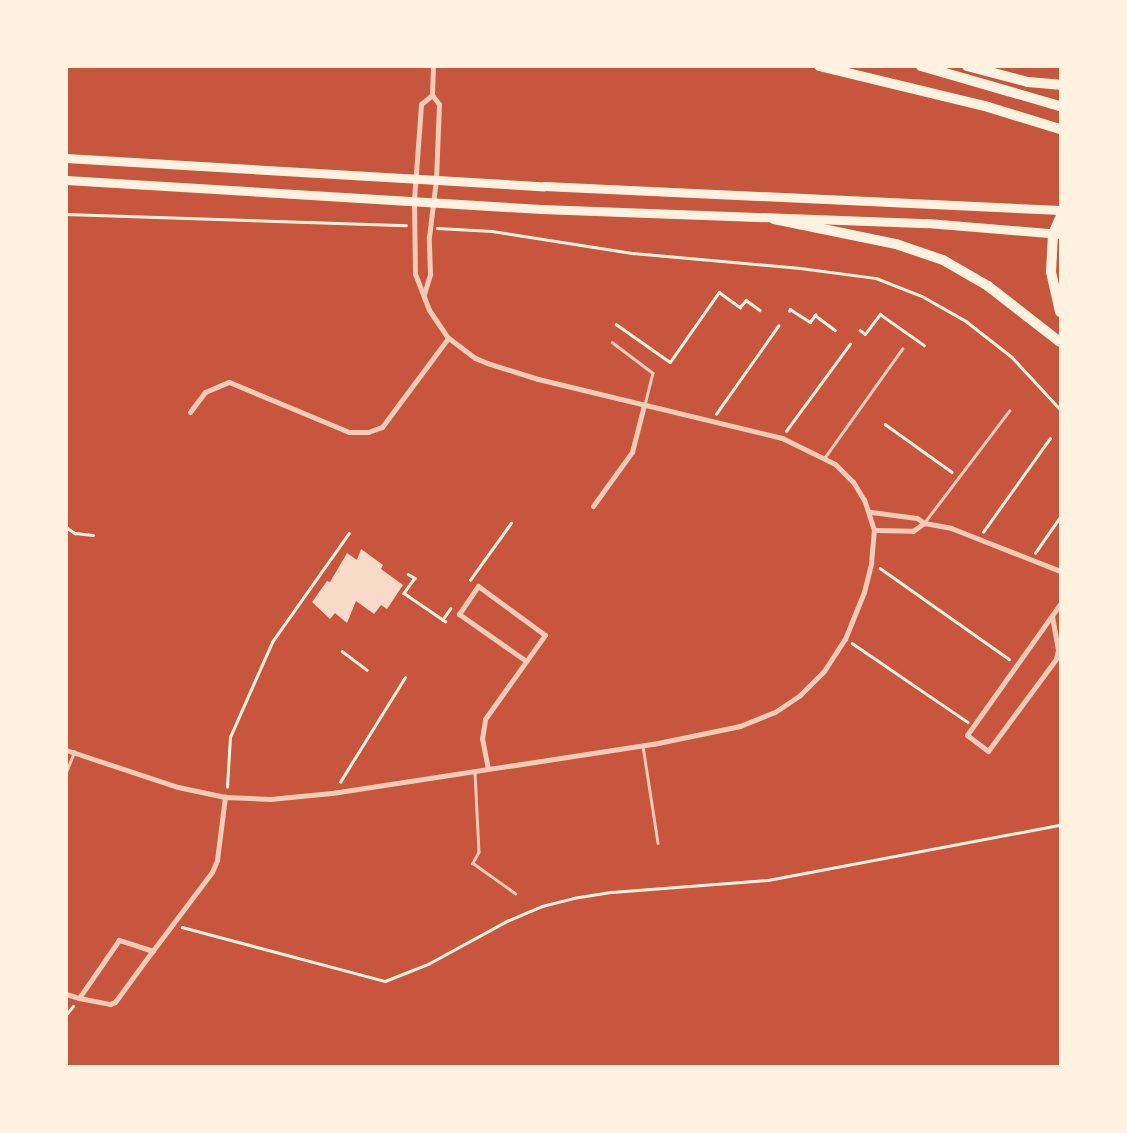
<!DOCTYPE html>
<style>
body{margin:0}
#map{position:relative;width:1127px;height:1133px;overflow:hidden;background:#c8553d;font-family:"Space Grotesk",sans-serif}
div>[style]{position:absolute}
.building>*{inset:0;background:#f7dbc8}
.path>*{height:2.5px;margin:-1.25px;padding:0 1.25px;transform-origin:1.25px;border-radius:1.25px;background:#fff3e0}
.service>*{height:2.5px;margin:-1.25px;padding:0 1.25px;transform-origin:1.25px;border-radius:1.25px;background:#f1ccb7}
.minor>*{height:5px;margin:-2.5px;padding:0 2.5px;transform-origin:2.5px;border-radius:2.5px;background:#f1ccb7}
.primary>*{height:9px;margin:-4.5px;padding:0 4.5px;transform-origin:4.5px;border-radius:4.5px;background:#fff3e0}
.motorway>*{height:10px;margin:-5px;padding:0 5px;transform-origin:5px;border-radius:5px;background:#fff3e0}
span{translate:-50% -50%;white-space:nowrap;text-align:center;line-height:1.15;-webkit-text-stroke:7px #fff3e0;paint-order:stroke}
.frame{position:absolute;inset:0;border:68px solid #fff3e0;pointer-events:none}
</style>
<div id="map">
<div class="building">
<i style="clip-path:polygon(361px 549px,383px 565px,381px 569px,403px 585px,387px 609px,381px 605px,374px 614px,356px 601px,347px 623px,335px 613px,330px 619px,312px 602px,327px 581px,330px 582px,347px 553px,357px 560px)"></i>
</div>
<div class="path">
<i style="left:66px;top:214px;width:340px;rotate:1.9deg"></i>
<i style="left:437px;top:228px;width:55px;rotate:3.1deg"></i>
<i style="left:492px;top:231px;width:143px;rotate:8.9deg"></i>
<i style="left:633px;top:253px;width:168px;rotate:5.1deg"></i>
<i style="left:800px;top:268px;width:77px;rotate:7.5deg"></i>
<i style="left:876px;top:278px;width:49px;rotate:21.4deg"></i>
<i style="left:922px;top:296px;width:51px;rotate:29.6deg"></i>
<i style="left:966px;top:321px;width:58px;rotate:38deg"></i>
<i style="left:1012px;top:357px;width:71px;rotate:47.3deg"></i>
<i style="left:789px;top:311px;width:2px;rotate:-63deg"></i>
<i style="left:790px;top:309px;width:24px;rotate:33deg"></i>
<i style="left:810px;top:322px;width:9px;rotate:-54deg"></i>
<i style="left:815px;top:315px;width:25px;rotate:37deg"></i>
<i style="left:616px;top:324px;width:66px;rotate:35.1deg"></i>
<i style="left:670px;top:362px;width:85px;rotate:-55deg"></i>
<i style="left:719px;top:292px;width:26px;rotate:36deg"></i>
<i style="left:740px;top:307px;width:9px;rotate:-49deg"></i>
<i style="left:746px;top:300px;width:17px;rotate:36deg"></i>
<i style="left:860px;top:330px;width:6px;rotate:39deg"></i>
<i style="left:865px;top:334px;width:25px;rotate:-53deg"></i>
<i style="left:880px;top:314px;width:54px;rotate:35.2deg"></i>
<i style="left:716px;top:414px;width:108px;rotate:-54.8deg"></i>
<i style="left:885px;top:424px;width:82px;rotate:35.6deg"></i>
<i style="left:786px;top:431px;width:108px;rotate:-53.7deg"></i>
<i style="left:66px;top:527px;width:11px;rotate:34deg"></i>
<i style="left:75px;top:533px;width:18px;rotate:6deg"></i>
<i style="left:983px;top:532px;width:115px;rotate:-54.5deg"></i>
<i style="left:1035px;top:553px;width:44px;rotate:-55.2deg"></i>
<i style="left:880px;top:568px;width:158px;rotate:35.2deg"></i>
<i style="left:408px;top:574px;width:8px;rotate:30deg"></i>
<i style="left:415px;top:578px;width:19px;rotate:126deg"></i>
<i style="left:404px;top:593px;width:50px;rotate:34.3deg"></i>
<i style="left:470px;top:580px;width:70px;rotate:-54.3deg"></i>
<i style="left:442px;top:620px;width:14px;rotate:-54deg"></i>
<i style="left:852px;top:643px;width:140px;rotate:34.3deg"></i>
<i style="left:342px;top:651px;width:31px;rotate:37deg"></i>
<i style="left:340px;top:782px;width:123px;rotate:-58.2deg"></i>
<i style="left:227px;top:787px;width:50px;rotate:-86.6deg"></i>
<i style="left:230px;top:737px;width:104px;rotate:-66.1deg"></i>
<i style="left:272px;top:642px;width:133px;rotate:-54.8deg"></i>
<i style="left:182px;top:927px;width:210px;rotate:14.9deg"></i>
<i style="left:385px;top:981px;width:46px;rotate:-21.6deg"></i>
<i style="left:428px;top:964px;width:90px;rotate:-28.6deg"></i>
<i style="left:507px;top:921px;width:38px;rotate:-23deg"></i>
<i style="left:542px;top:906px;width:32px;rotate:-14deg"></i>
<i style="left:573px;top:898px;width:39px;rotate:-9deg"></i>
<i style="left:612px;top:892px;width:156px;rotate:-4.4deg"></i>
<i style="left:768px;top:880px;width:297px;rotate:-10.7deg"></i>
<i style="left:66px;top:1015px;width:11px;rotate:-52deg"></i>
</div>
<div class="service">
<i style="left:612px;top:342px;width:51px;rotate:37.1deg"></i>
<i style="left:653px;top:373px;width:32px;rotate:104deg"></i>
<i style="left:825px;top:457px;width:133px;rotate:-54.5deg"></i>
<i style="left:924px;top:523px;width:141px;rotate:-52.8deg"></i>
<i style="left:643px;top:746px;width:98px;rotate:81.2deg"></i>
<i style="left:66px;top:772px;width:22px;rotate:-68deg"></i>
<i style="left:475px;top:773px;width:79px;rotate:87.1deg"></i>
<i style="left:479px;top:852px;width:13px;rotate:119deg"></i>
<i style="left:473px;top:863px;width:52px;rotate:35.5deg"></i>
</div>
<div class="minor">
<i style="left:424px;top:294px;width:21px;rotate:-73deg"></i>
<i style="left:430px;top:274px;width:37px;rotate:-92deg"></i>
<i style="left:429px;top:237px;width:58px;rotate:-83.1deg"></i>
<i style="left:436px;top:179px;width:75px;rotate:-87.7deg"></i>
<i style="left:439px;top:104px;width:11px;rotate:-128deg"></i>
<i style="left:432px;top:95px;width:29px;rotate:-88deg"></i>
<i style="left:190px;top:412px;width:25px;rotate:-53deg"></i>
<i style="left:205px;top:392px;width:26px;rotate:-23deg"></i>
<i style="left:229px;top:382px;width:130px;rotate:22.6deg"></i>
<i style="left:349px;top:432px;width:19px"></i>
<i style="left:368px;top:432px;width:15px;rotate:-20deg"></i>
<i style="left:382px;top:427px;width:111px;rotate:-53.4deg"></i>
<i style="left:593px;top:506px;width:67px;rotate:-54.2deg"></i>
<i style="left:632px;top:452px;width:49px;rotate:-75.7deg"></i>
<i style="left:871px;top:512px;width:46px;rotate:7.4deg"></i>
<i style="left:917px;top:518px;width:9px;rotate:36deg"></i>
<i style="left:924px;top:523px;width:27px;rotate:10deg"></i>
<i style="left:951px;top:528px;width:117px;rotate:21.5deg"></i>
<i style="left:874px;top:530px;width:39px;rotate:1deg"></i>
<i style="left:913px;top:531px;width:14px;rotate:-36deg"></i>
<i style="left:1052px;top:616px;width:35px;rotate:80deg"></i>
<i style="left:1058px;top:650px;width:9px;rotate:103deg"></i>
<i style="left:1056px;top:659px;width:114px;rotate:126.5deg"></i>
<i style="left:988px;top:751px;width:26px;rotate:-143deg"></i>
<i style="left:967px;top:735px;width:161px;rotate:-54.6deg"></i>
<i style="left:66px;top:750px;width:118px;rotate:18.3deg"></i>
<i style="left:178px;top:787px;width:48px;rotate:12deg"></i>
<i style="left:225px;top:797px;width:45px;rotate:2.5deg"></i>
<i style="left:270px;top:799px;width:62px;rotate:-5.5deg"></i>
<i style="left:332px;top:793px;width:325px;rotate:-8.7deg"></i>
<i style="left:653px;top:744px;width:89px;rotate:-11.7deg"></i>
<i style="left:740px;top:726px;width:38px;rotate:-22deg"></i>
<i style="left:775px;top:712px;width:30px;rotate:-34deg"></i>
<i style="left:800px;top:695px;width:34px;rotate:-45deg"></i>
<i style="left:824px;top:671px;width:38px;rotate:-57deg"></i>
<i style="left:845px;top:639px;width:51px;rotate:-68deg"></i>
<i style="left:864px;top:592px;width:30px;rotate:-76deg"></i>
<i style="left:871px;top:563px;width:33px;rotate:-85deg"></i>
<i style="left:874px;top:530px;width:32px;rotate:-108deg"></i>
<i style="left:864px;top:500px;width:21px;rotate:-121deg"></i>
<i style="left:853px;top:482px;width:25px;rotate:-135deg"></i>
<i style="left:835px;top:464px;width:59px;rotate:-153.9deg"></i>
<i style="left:782px;top:438px;width:251px;rotate:-166.4deg"></i>
<i style="left:538px;top:379px;width:53px;rotate:-162.6deg"></i>
<i style="left:487px;top:363px;width:13px;rotate:-157deg"></i>
<i style="left:475px;top:358px;width:34px;rotate:-143deg"></i>
<i style="left:448px;top:338px;width:34px;rotate:-124deg"></i>
<i style="left:429px;top:310px;width:39px;rotate:-111deg"></i>
<i style="left:415px;top:274px;width:74px;rotate:-90.8deg"></i>
<i style="left:414px;top:200px;width:96px;rotate:-85.8deg"></i>
<i style="left:421px;top:104px;width:14px;rotate:-39deg"></i>
<i style="left:488px;top:769px;width:31px;rotate:-101deg"></i>
<i style="left:482px;top:739px;width:20px;rotate:-81deg"></i>
<i style="left:485px;top:719px;width:103px;rotate:-54.5deg"></i>
<i style="left:545px;top:635px;width:83px;rotate:-143.8deg"></i>
<i style="left:478px;top:586px;width:34px;rotate:124deg"></i>
<i style="left:459px;top:614px;width:82px;rotate:35deg"></i>
<i style="left:153px;top:951px;width:36px;rotate:-162deg"></i>
<i style="left:119px;top:940px;width:70px;rotate:124.6deg"></i>
<i style="left:79px;top:998px;width:32px;rotate:11deg"></i>
<i style="left:110px;top:1004px;width:5px;rotate:-22deg"></i>
<i style="left:115px;top:1002px;width:61px;rotate:-53.7deg"></i>
<i style="left:151px;top:953px;width:101px;rotate:-53deg"></i>
<i style="left:212px;top:872px;width:13px;rotate:-67deg"></i>
<i style="left:217px;top:860px;width:64px;rotate:-82.8deg"></i>
<i style="left:66px;top:994px;width:14px;rotate:17deg"></i>
</div>
<div class="primary">
<i style="left:66px;top:158px;width:479px;rotate:3.4deg"></i>
<i style="left:544px;top:186px;width:517px;rotate:2.66deg"></i>
<i style="left:66px;top:180px;width:476px;rotate:3.5deg"></i>
<i style="left:541px;top:209px;width:386px;rotate:2.1deg"></i>
<i style="left:927px;top:223px;width:133px;rotate:4.7deg"></i>
</div>
<div class="motorway">
<i style="left:819px;top:66px;width:174px;rotate:13.6deg"></i>
<i style="left:988px;top:107px;width:75px;rotate:17deg"></i>
<i style="left:921px;top:66px;width:145px;rotate:16.1deg"></i>
<i style="left:967px;top:66px;width:63px;rotate:14.7deg"></i>
<i style="left:1028px;top:82px;width:32px;rotate:5deg"></i>
<i style="left:1060px;top:218px;width:17px;rotate:114deg"></i>
<i style="left:1053px;top:234px;width:38px;rotate:93deg"></i>
<i style="left:1051px;top:272px;width:41px;rotate:77.3deg"></i>
<i style="left:774px;top:219px;width:125px;rotate:11.6deg"></i>
<i style="left:896px;top:244px;width:50px;rotate:18.8deg"></i>
<i style="left:943px;top:260px;width:52px;rotate:30deg"></i>
<i style="left:988px;top:286px;width:91px;rotate:37.9deg"></i>
</div>
<div class="frame"></div>
</div>
